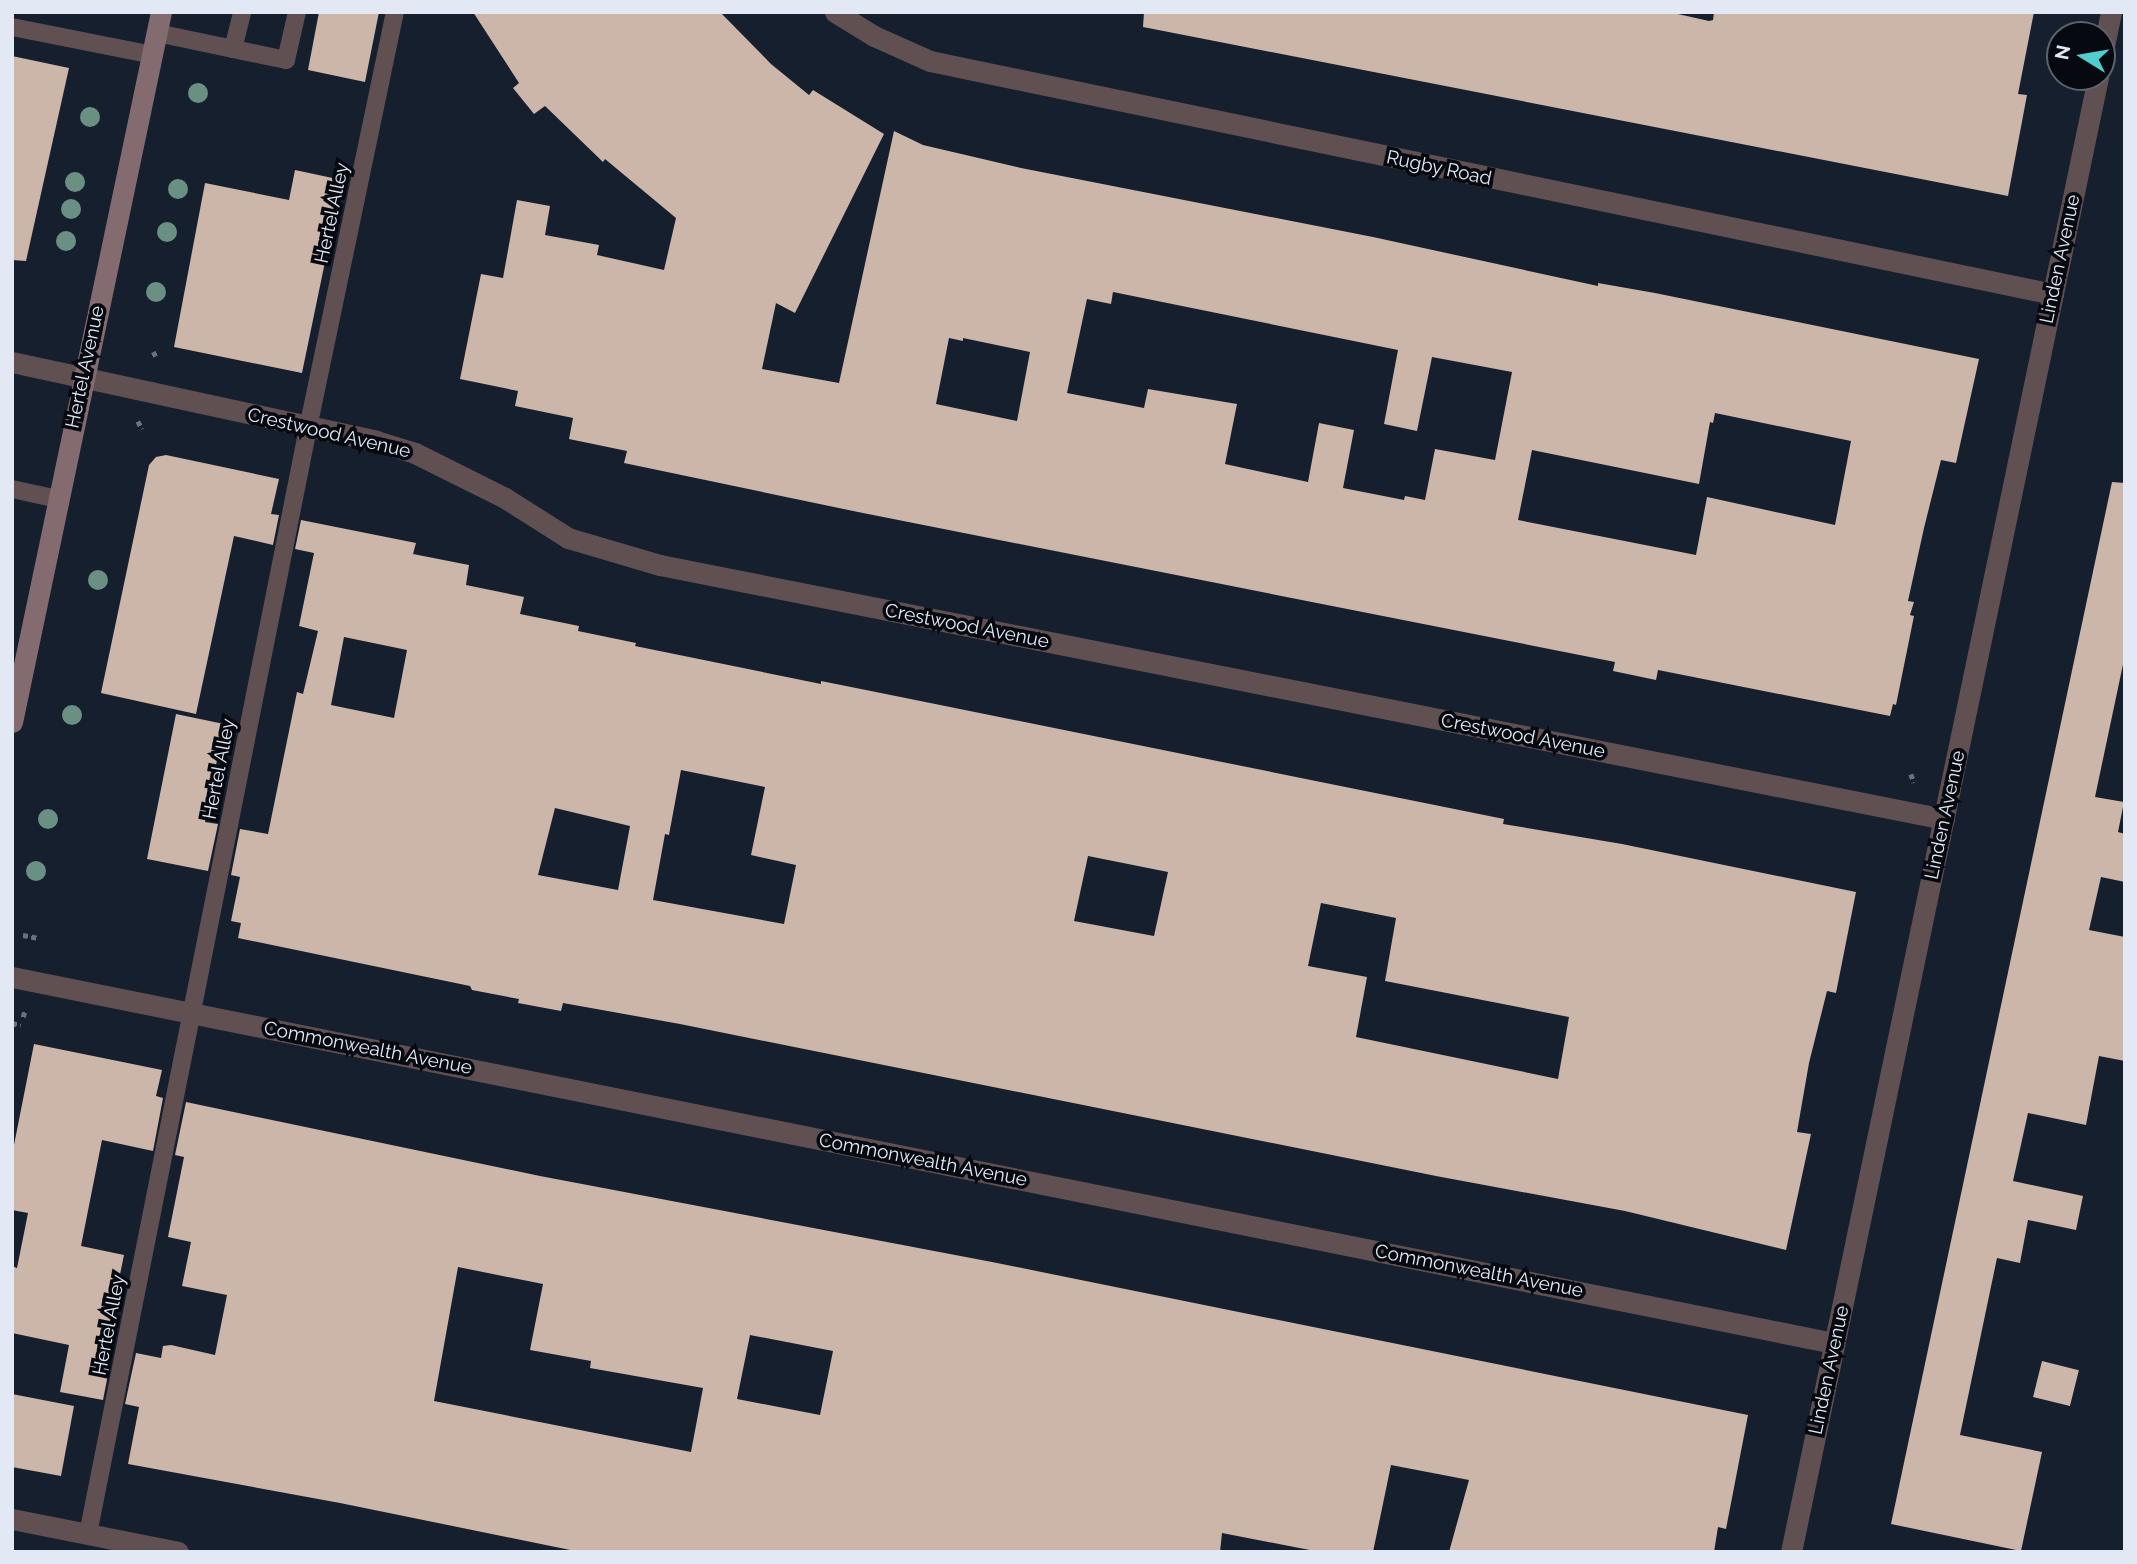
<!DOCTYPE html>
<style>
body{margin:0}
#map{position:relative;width:2137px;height:1564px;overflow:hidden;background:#161f2e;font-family:Raleway,sans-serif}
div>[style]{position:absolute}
.building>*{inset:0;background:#ccb5a9;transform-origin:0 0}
.path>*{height:4.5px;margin-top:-2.25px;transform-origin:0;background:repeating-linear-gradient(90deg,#6a7280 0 5px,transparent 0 8.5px)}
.lane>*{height:18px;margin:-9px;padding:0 9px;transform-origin:9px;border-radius:9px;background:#605052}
.street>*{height:21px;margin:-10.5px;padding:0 10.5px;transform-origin:10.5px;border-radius:10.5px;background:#605052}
.secondary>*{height:21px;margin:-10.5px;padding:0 10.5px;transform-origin:10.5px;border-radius:10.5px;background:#846b6f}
.trees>*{width:20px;height:20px;margin:-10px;border-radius:50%;background:#6a9083}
span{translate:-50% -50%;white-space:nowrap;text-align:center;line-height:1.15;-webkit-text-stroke:7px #06090f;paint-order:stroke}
.street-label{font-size:19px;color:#e3e9f4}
.frame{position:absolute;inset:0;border:14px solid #e3e9f4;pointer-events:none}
.north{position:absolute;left:2046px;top:21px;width:70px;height:70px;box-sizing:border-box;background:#06090f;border:2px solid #5e636b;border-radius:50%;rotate:281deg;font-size:19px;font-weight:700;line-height:28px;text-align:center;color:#e3e9f4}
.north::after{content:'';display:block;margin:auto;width:24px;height:32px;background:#52cdcf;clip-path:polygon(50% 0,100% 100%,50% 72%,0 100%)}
</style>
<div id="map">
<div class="building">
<i style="clip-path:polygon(319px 12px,379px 12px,365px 82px,308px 70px)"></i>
<i style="clip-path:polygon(evenodd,473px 12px,720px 12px,771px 64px,809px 95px,813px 90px,884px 134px,795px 313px,776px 303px,762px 369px,839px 383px,894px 131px,923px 145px,1021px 168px,1373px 237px,1598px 286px,1598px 283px,1655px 293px,1979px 359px,1956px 463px,1941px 460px,1924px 528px,1908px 601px,1914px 602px,1910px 615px,1914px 616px,1896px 705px,1893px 704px,1890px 716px,1658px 670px,1656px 680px,1613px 671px,1615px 662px,858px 512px,624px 463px,627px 451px,569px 439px,573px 418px,515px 406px,518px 391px,460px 379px,481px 274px,503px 278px,517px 200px,550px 206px,545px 235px,599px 245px,597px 255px,664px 270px,676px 218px,605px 159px,603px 162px,545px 106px,534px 114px,513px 88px,519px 83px,473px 12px,1113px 292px,1398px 350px,1384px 424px,1417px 431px,1432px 357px,1512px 372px,1495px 460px,1435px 449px,1425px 500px,1405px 496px,1404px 500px,1343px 488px,1354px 430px,1319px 423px,1308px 482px,1225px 464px,1237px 404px,1148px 389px,1144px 408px,1067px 393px,1087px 299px,1111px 304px,1113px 292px,473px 12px,949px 338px,963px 341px,963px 338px,1030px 352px,1017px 421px,936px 404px,949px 338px,473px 12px,1715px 413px,1851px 441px,1835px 525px,1707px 497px,1696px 555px,1518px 520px,1532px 450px,1699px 484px,1710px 422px,1713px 423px,1715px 413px)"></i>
<i style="clip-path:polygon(1144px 12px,1669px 12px,1709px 21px,1713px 20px,1714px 12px,2034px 12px,2018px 94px,2027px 95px,2008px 196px,1143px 27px)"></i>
<i style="clip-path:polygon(12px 56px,69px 68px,26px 261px,12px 260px)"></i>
<i style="clip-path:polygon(295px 170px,342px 180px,302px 373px,174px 347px,205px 183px,289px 200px)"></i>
<i style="clip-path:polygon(166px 455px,279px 479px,271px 514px,279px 515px,273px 545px,234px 536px,196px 714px,101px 693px,149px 465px,156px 457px)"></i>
<i style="clip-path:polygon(2112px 482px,2125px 483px,2125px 655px,2095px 797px,2124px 802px,2118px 832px,2125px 834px,2125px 882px,2101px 877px,2089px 930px,2125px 937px,2125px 1061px,2099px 1056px,2086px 1125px,2028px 1113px,2013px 1181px,2083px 1196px,2076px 1230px,2028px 1220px,2020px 1263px,1997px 1258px,1960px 1435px,2042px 1452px,2021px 1551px,1891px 1524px)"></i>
<i style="clip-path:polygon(evenodd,301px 520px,416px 543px,413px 554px,469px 565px,466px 585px,524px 597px,520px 614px,579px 626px,578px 631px,636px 643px,635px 646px,821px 684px,821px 681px,866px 690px,1504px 819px,1503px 824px,1622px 844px,1856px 892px,1836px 993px,1827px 991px,1809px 1063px,1797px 1132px,1811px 1134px,1786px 1250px,1625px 1211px,1436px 1176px,680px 1024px,563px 1003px,561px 1011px,518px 1003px,519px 999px,472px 990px,470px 986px,238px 938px,241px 923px,231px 921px,240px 877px,231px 875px,240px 829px,268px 834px,297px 692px,303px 694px,318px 631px,299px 626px,314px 553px,295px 549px,301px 520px,344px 637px,407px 650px,394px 718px,331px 705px,344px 637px,301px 520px,681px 770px,765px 787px,751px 855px,796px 865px,784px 924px,653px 900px,665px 834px,669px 835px,681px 770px,301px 520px,555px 808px,630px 826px,618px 890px,538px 875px,555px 808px,301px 520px,1088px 856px,1168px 872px,1154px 936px,1074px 921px,1088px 856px,301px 520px,1321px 903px,1396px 918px,1385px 981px,1569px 1017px,1558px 1079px,1356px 1037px,1367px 977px,1308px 966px,1321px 903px)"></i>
<i style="clip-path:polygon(176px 714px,224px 724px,205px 822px,218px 824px,208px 871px,147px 859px)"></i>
<i style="clip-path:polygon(34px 1044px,162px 1070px,156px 1096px,163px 1098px,153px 1151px,102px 1140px,81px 1246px,124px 1255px,105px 1347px,113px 1349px,103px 1400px,60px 1392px,69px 1345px,12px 1333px,12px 1266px,17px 1268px,28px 1213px,12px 1210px,12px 1155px)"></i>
<i style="clip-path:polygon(evenodd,186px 1102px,540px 1176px,992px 1262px,1748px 1415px,1726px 1529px,1718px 1527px,1714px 1552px,1449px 1552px,1469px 1480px,1391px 1465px,1373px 1552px,1320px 1552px,1222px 1533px,1220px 1552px,580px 1552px,340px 1503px,128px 1464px,139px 1407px,125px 1404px,136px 1353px,161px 1358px,163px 1346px,171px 1345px,215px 1355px,227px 1295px,182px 1286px,191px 1242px,168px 1237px,184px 1157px,175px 1155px,186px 1102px,458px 1267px,543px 1284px,530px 1350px,591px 1361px,590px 1368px,703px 1388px,691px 1452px,434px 1401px,458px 1267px,186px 1102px,750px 1335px,833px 1351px,820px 1415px,737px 1399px,750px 1335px)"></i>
<i style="left:2042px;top:1361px;width:38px;height:37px;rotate:14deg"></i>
<i style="clip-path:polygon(12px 1394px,74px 1406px,61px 1476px,12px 1467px)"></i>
</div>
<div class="path">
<i style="left:152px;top:355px;width:7px;rotate:-27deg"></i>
<i style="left:138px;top:421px;width:9px;rotate:63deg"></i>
<i style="left:1911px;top:774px;width:9px;rotate:69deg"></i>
<i style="left:23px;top:935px;width:16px;rotate:11deg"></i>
<i style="left:23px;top:1017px;width:8px;rotate:-76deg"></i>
<i style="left:12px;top:1023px;width:9px;rotate:13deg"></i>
</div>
<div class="lane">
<i style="left:12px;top:27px;width:144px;rotate:11.2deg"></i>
<i style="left:157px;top:33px;width:132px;rotate:11.8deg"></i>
<i style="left:286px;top:60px;width:49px;rotate:-77.1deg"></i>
<i style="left:233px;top:49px;width:38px;rotate:-76deg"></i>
<i style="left:12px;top:489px;width:47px;rotate:12.3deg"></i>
<i style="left:88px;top:1534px;width:1128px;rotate:-78.75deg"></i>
<i style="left:308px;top:428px;width:425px;rotate:-78.2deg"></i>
</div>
<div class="street">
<i style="left:835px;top:12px;width:46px;rotate:31.6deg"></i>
<i style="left:874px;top:36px;width:61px;rotate:24.1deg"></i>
<i style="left:930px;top:61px;width:1147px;rotate:11.72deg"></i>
<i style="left:2102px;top:56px;width:45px;rotate:-78.4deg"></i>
<i style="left:12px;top:362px;width:372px;rotate:12.2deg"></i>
<i style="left:376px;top:441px;width:41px;rotate:17.1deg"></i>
<i style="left:415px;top:453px;width:101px;rotate:26.6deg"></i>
<i style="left:505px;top:498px;width:75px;rotate:32.4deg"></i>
<i style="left:568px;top:538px;width:96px;rotate:16.4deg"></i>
<i style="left:660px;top:565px;width:1309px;rotate:11.19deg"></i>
<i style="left:12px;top:977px;width:1858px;rotate:11.36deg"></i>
<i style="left:12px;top:1519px;width:169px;rotate:11.2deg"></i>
<i style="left:1791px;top:1552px;width:1507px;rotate:-78.24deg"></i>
</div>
<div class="secondary">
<i style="left:12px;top:722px;width:725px;rotate:-78.15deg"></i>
</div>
<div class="trees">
<i style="left:198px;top:93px"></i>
<i style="left:90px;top:117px"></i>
<i style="left:75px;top:182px"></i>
<i style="left:178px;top:189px"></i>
<i style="left:71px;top:209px"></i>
<i style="left:167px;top:232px"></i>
<i style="left:66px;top:241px"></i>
<i style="left:156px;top:292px"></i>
<i style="left:98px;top:580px"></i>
<i style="left:72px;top:715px"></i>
<i style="left:48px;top:819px"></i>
<i style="left:36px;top:871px"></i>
</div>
<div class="street-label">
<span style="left:1439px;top:168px;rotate:12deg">Rugby Road</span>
<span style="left:332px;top:213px;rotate:-78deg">Hertel Alley</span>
<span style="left:2060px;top:259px;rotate:-78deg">Linden Avenue</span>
<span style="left:85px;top:367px;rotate:-78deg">Hertel Avenue</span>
<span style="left:329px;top:433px;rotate:13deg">Crestwood Avenue</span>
<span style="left:967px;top:626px;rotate:11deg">Crestwood Avenue</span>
<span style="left:1523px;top:736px;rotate:11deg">Crestwood Avenue</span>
<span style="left:219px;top:769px;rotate:-79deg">Hertel Alley</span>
<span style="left:1945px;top:815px;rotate:-78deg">Linden Avenue</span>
<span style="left:368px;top:1048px;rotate:11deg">Commonwealth Avenue</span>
<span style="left:923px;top:1160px;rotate:11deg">Commonwealth Avenue</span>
<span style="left:1479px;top:1271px;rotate:11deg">Commonwealth Avenue</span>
<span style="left:109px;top:1325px;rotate:-79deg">Hertel Alley</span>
<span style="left:1829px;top:1370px;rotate:-78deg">Linden Avenue</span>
</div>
<div class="frame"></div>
<div class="north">N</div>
</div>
